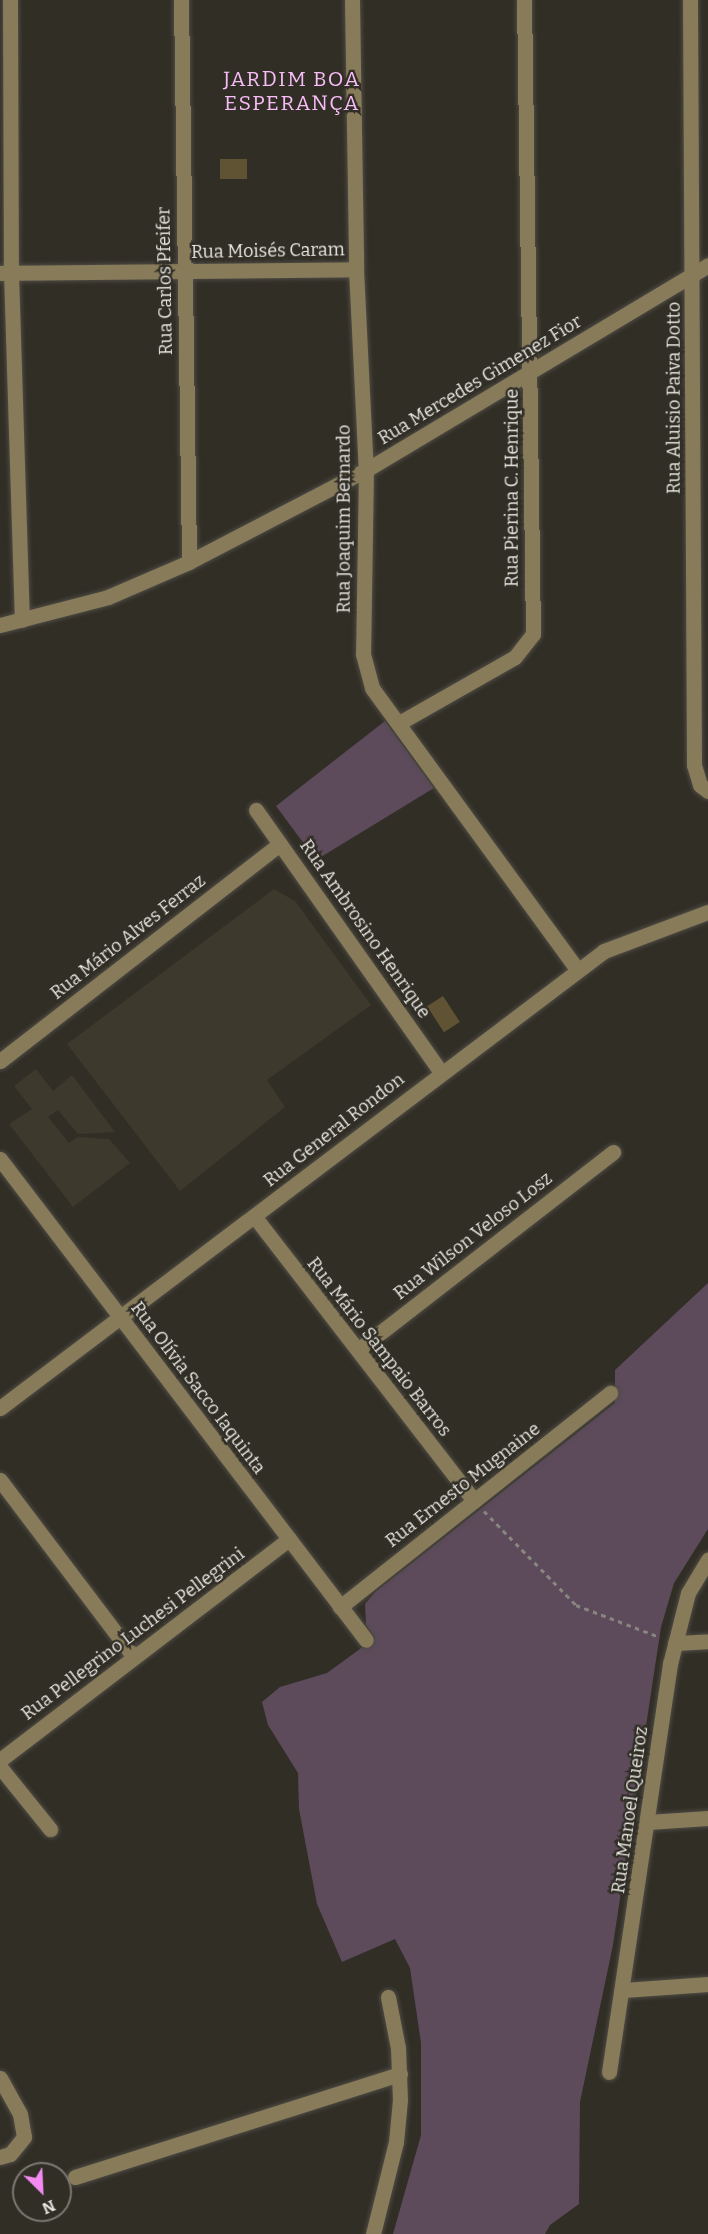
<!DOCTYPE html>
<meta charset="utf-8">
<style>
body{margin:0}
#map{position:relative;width:708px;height:2234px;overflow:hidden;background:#312e26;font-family:Bitter,serif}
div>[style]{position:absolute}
.built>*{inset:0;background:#3d392c}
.green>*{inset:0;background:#5d4b5c}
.building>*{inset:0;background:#5f5334;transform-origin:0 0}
.path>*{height:3px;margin-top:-1.5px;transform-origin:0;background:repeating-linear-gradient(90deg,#88857f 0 4.5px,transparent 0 9px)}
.roads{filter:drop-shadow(0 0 2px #4e4b44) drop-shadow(0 0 2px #4e4b44)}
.minor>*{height:15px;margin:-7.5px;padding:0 7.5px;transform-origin:7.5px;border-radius:7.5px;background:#877b5a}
span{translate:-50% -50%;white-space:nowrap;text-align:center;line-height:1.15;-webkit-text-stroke:4.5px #312e26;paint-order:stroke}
.street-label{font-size:18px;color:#e8e6e1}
.quarter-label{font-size:21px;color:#f8bdf7;letter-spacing:1.5px}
.north{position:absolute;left:12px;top:2162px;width:60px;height:60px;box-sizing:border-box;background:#312e26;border:2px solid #7a7871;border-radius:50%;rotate:156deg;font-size:16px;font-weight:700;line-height:24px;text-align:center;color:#e8e6e1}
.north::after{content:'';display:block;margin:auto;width:21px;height:27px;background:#f38af2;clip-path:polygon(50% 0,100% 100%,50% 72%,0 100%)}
</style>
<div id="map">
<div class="built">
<i style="clip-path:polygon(274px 889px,295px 901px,371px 1005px,267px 1080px,285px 1107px,180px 1191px,67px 1044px)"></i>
<i style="clip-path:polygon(36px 1069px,53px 1091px,72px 1075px,115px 1132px,78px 1134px,58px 1110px,48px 1117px,69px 1143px,78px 1137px,109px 1139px,130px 1163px,73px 1207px,9px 1124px,32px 1109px,14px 1086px)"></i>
</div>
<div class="green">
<i style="clip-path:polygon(385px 721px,434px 788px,316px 860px,276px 806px)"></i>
<i style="clip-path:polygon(708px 1283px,708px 1529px,674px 1583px,661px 1627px,613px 1945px,580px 2102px,579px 2204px,550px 2225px,545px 2234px,393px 2234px,421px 2135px,421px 2043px,410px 1968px,395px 1939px,342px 1962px,317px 1904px,299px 1809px,298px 1773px,268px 1725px,262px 1702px,280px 1687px,327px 1673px,375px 1638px,366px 1625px,365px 1604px,375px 1592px,615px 1403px,615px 1370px)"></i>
</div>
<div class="building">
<i style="left:220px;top:159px;width:27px;height:20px"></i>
<i style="left:443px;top:996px;width:31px;height:19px;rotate:57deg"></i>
</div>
<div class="path">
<i style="left:484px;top:1511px;width:132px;rotate:45.6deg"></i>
<i style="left:576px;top:1605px;width:90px;rotate:20.9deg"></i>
</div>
<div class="roads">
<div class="minor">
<i style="left:10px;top:0;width:273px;rotate:89.8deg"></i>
<i style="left:11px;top:273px;width:347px;rotate:88.2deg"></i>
<i style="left:181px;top:0;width:562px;rotate:89.18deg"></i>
<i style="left:352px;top:0;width:269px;rotate:89.1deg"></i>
<i style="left:356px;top:269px;width:201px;rotate:87.2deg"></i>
<i style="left:366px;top:470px;width:184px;rotate:90.9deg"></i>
<i style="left:363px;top:654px;width:35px;rotate:75deg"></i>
<i style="left:372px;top:688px;width:349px;rotate:53.9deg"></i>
<i style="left:690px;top:0;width:765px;rotate:89.7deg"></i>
<i style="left:694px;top:765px;width:21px;rotate:73deg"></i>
<i style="left:700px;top:785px;width:10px;rotate:37deg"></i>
<i style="left:0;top:273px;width:356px;rotate:-0.6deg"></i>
<i style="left:0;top:625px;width:112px;rotate:-14.5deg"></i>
<i style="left:108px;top:597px;width:88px;rotate:-23.4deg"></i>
<i style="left:189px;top:562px;width:199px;rotate:-27.5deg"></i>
<i style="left:366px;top:470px;width:399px;rotate:-30.9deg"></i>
<i style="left:399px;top:723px;width:133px;rotate:-29.6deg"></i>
<i style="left:515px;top:657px;width:29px;rotate:-52deg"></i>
<i style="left:533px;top:634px;width:634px;rotate:-90.81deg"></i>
<i style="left:256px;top:810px;width:321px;rotate:54.8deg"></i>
<i style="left:0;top:1061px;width:354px;rotate:-37.8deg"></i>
<i style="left:0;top:1159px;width:604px;rotate:52.73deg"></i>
<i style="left:254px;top:1216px;width:360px;rotate:52.3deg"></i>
<i style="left:358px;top:1350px;width:323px;rotate:-37.8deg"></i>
<i style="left:0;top:1408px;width:757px;rotate:-37.11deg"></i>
<i style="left:604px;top:951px;width:111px;rotate:-20.6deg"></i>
<i style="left:0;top:1480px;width:222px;rotate:52.9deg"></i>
<i style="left:340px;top:1607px;width:345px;rotate:-38.4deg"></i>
<i style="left:675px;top:1643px;width:33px;rotate:-3deg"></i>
<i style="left:0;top:1760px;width:364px;rotate:-37.4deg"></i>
<i style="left:0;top:1767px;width:80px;rotate:51.1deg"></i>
<i style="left:648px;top:1822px;width:60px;rotate:-3.8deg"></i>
<i style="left:624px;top:1990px;width:84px;rotate:-4.1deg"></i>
<i style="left:609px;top:2072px;width:413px;rotate:-81.5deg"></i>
<i style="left:670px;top:1664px;width:73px;rotate:-75.8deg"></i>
<i style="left:688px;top:1593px;width:39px;rotate:-59deg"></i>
<i style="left:0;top:2078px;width:41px;rotate:60.9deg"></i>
<i style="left:20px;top:2114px;width:23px;rotate:80deg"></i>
<i style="left:24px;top:2137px;width:22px;rotate:129deg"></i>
<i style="left:10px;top:2154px;width:10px;rotate:163deg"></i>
<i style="left:75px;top:2177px;width:341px;rotate:-17.6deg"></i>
<i style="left:373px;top:2234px;width:95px;rotate:-76deg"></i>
<i style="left:396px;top:2142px;width:42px;rotate:-84.6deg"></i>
<i style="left:400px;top:2100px;width:52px;rotate:-92.2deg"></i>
<i style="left:398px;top:2048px;width:52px;rotate:-101.1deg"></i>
</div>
</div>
<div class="street-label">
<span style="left:268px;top:251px;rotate:-1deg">Rua Moisés Caram</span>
<span style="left:165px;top:281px;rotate:-91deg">Rua Carlos Pfeifer</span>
<span style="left:480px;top:380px;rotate:-31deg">Rua Mercedes Gimenez Fior</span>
<span style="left:674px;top:398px;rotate:-90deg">Rua Aluisio Paiva Dotto</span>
<span style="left:512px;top:488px;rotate:-90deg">Rua Pierina C. Henrique</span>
<span style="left:344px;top:519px;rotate:-90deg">Rua Joaquim Bernardo</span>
<span style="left:365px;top:929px;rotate:55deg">Rua Ambrosino Henrique</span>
<span style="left:128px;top:937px;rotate:-38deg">Rua Mário Alves Ferraz</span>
<span style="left:334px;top:1130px;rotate:-38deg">Rua General Rondon</span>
<span style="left:473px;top:1236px;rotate:-38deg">Rua Wilson Veloso Losz</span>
<span style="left:379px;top:1347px;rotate:52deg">Rua Mário Sampaio Barros</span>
<span style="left:198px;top:1388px;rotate:53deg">Rua Olívia Sacco Iaquinta</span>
<span style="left:463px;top:1485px;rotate:-38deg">Rua Ernesto Mugnaine</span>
<span style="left:133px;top:1634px;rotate:-37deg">Rua Pellegrino Luchesi Pellegrini</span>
<span style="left:630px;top:1810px;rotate:-82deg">Rua Manoel Queiroz</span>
</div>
<div class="quarter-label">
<span style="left:292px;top:91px">JARDIM BOA<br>ESPERANÇA</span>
</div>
<div class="north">N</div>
</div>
